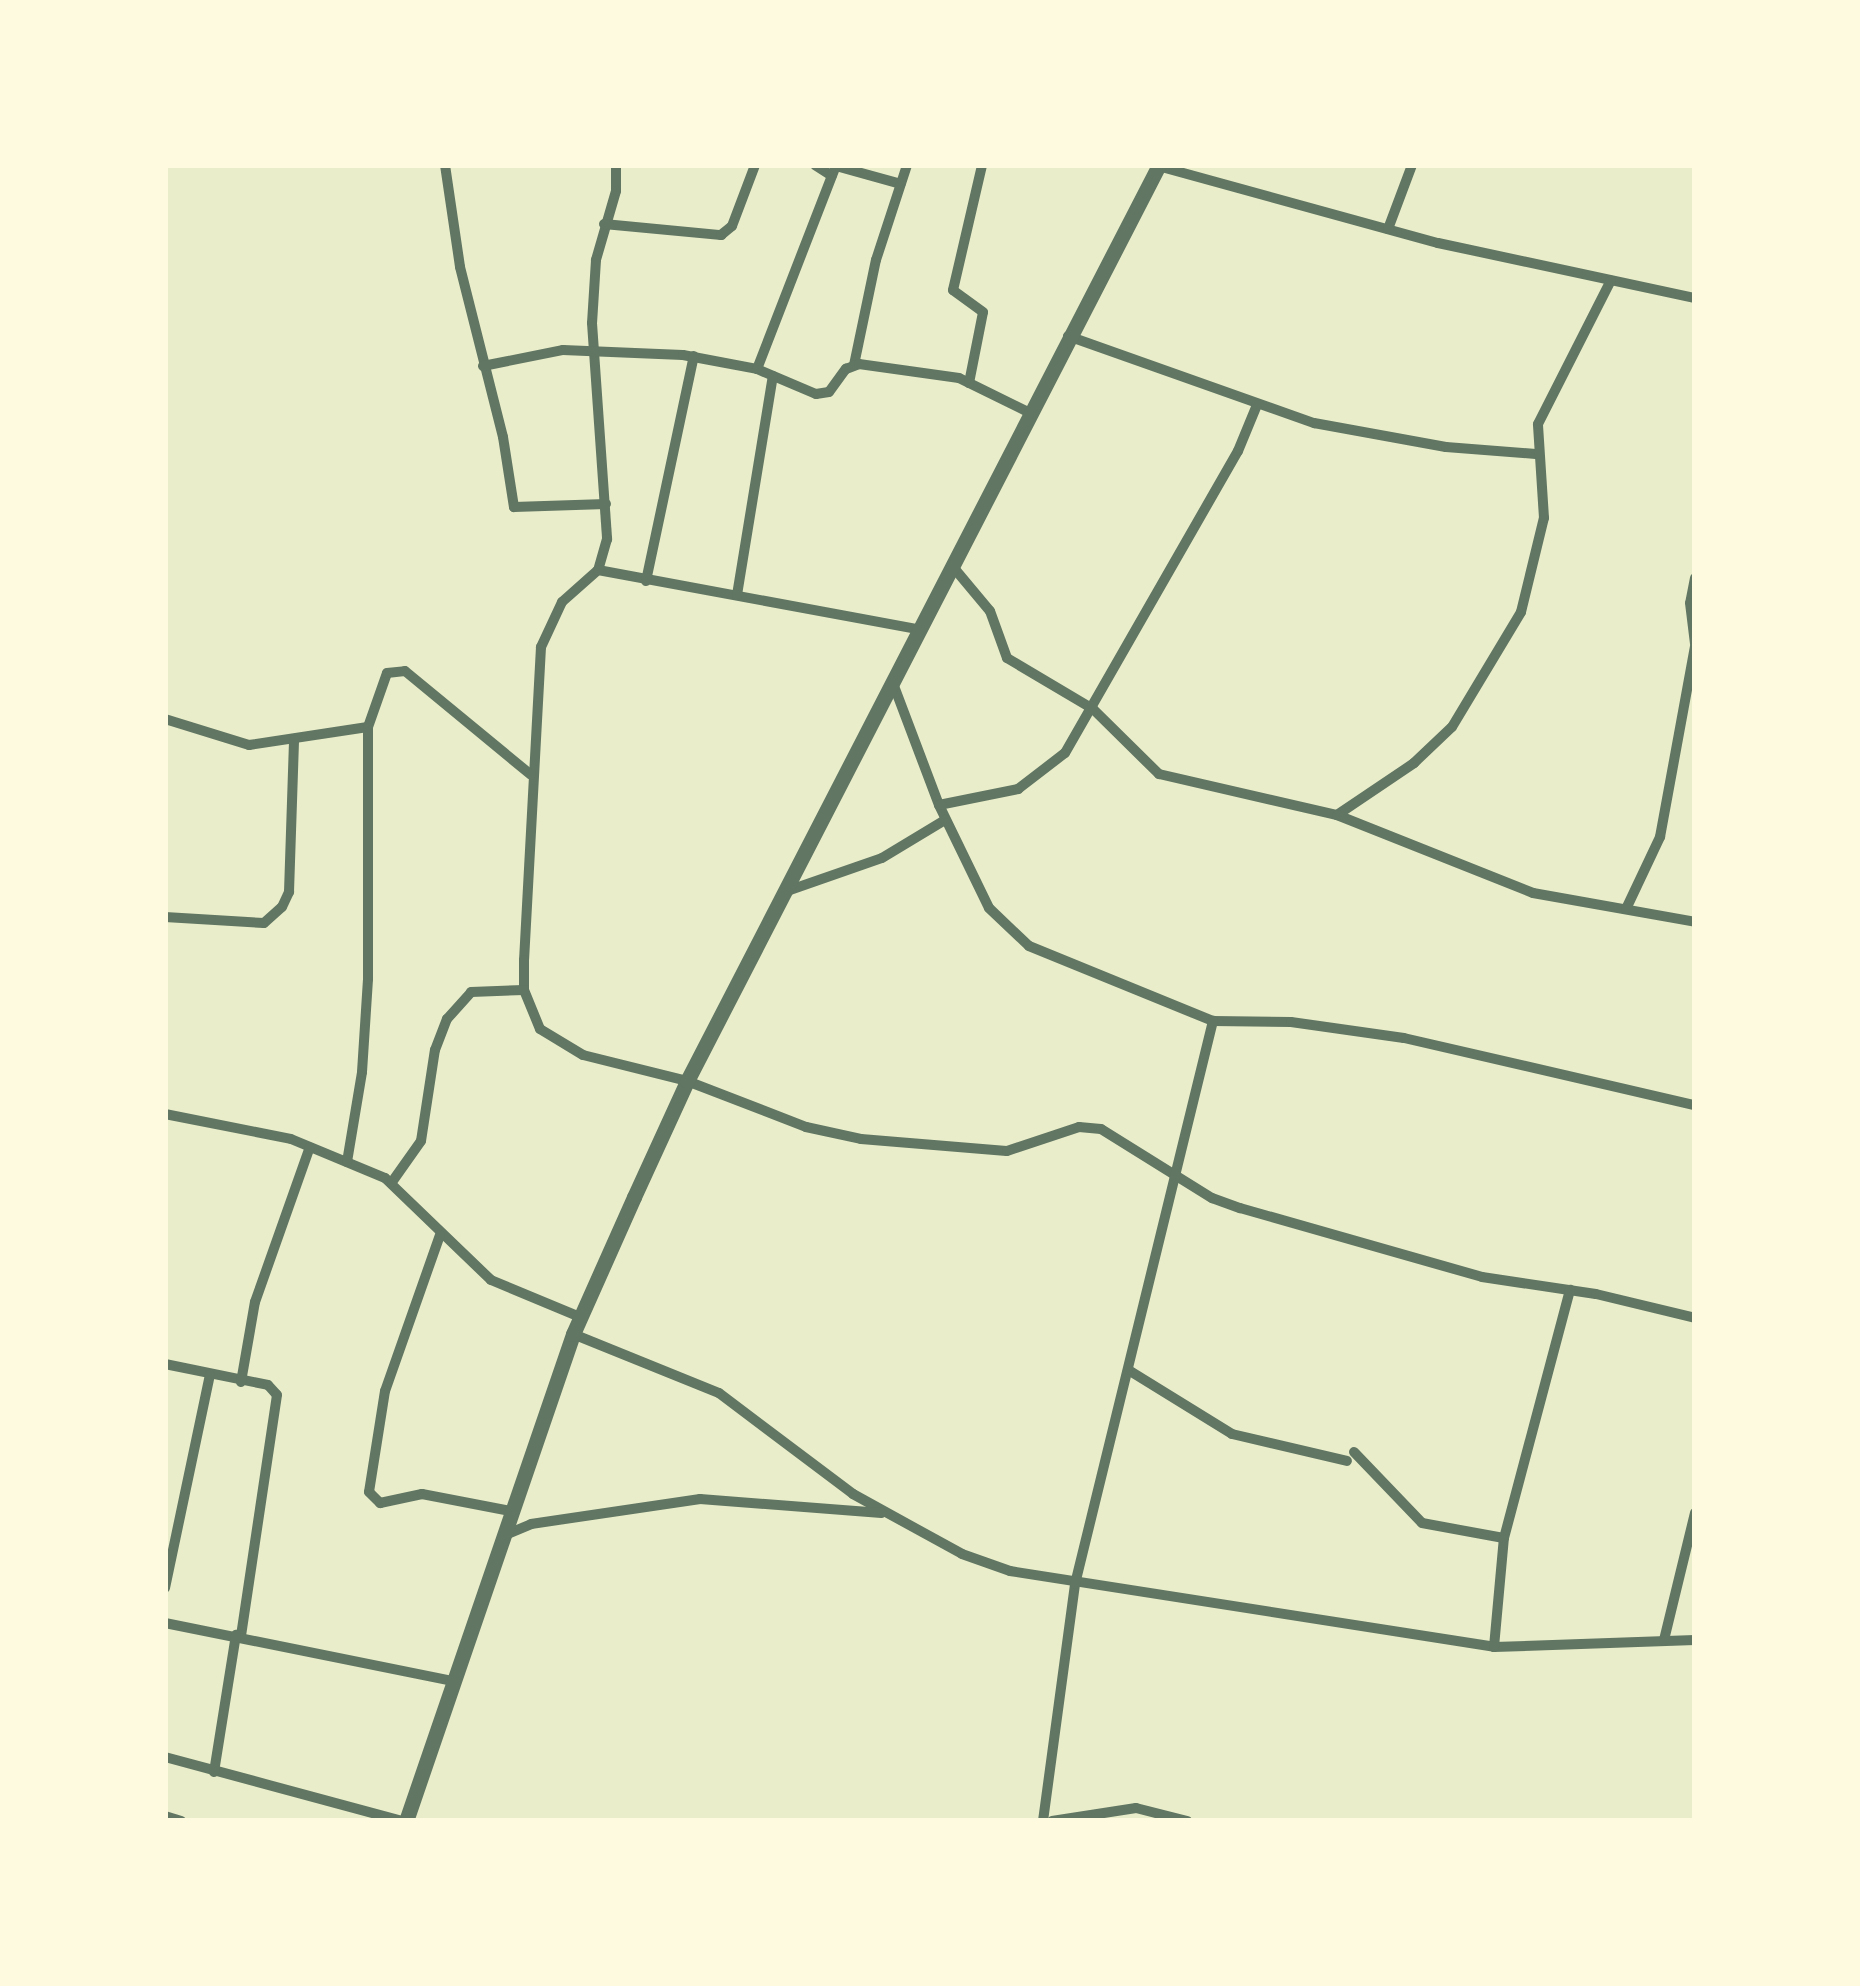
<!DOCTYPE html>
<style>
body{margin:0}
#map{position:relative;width:1860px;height:1986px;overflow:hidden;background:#e9edc9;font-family:Bitter,serif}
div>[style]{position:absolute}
.minor>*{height:10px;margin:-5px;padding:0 5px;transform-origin:5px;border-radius:5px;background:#617663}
.tertiary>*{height:15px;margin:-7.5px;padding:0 7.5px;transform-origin:7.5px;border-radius:7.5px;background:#617663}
span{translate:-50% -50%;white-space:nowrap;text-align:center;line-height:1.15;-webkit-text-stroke:9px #fefae0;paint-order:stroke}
.frame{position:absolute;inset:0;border:168px solid #fefae0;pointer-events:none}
</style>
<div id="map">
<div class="minor">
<i style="left:445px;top:165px;width:103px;rotate:81.6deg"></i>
<i style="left:460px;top:267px;width:175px;rotate:75.8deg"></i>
<i style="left:503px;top:437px;width:71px;rotate:81.1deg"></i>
<i style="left:514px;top:507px;width:92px;rotate:-1.9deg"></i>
<i style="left:616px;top:165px;width:26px;rotate:90deg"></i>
<i style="left:616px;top:191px;width:72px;rotate:106.2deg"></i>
<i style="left:596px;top:260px;width:63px;rotate:93.6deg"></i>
<i style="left:592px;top:323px;width:217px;rotate:86deg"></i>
<i style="left:607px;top:539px;width:32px;rotate:106deg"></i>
<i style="left:598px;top:570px;width:48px;rotate:138.4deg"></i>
<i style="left:562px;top:602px;width:50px;rotate:115deg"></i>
<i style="left:541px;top:647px;width:313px;rotate:93.1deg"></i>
<i style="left:524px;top:960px;width:30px;rotate:90deg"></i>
<i style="left:524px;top:990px;width:42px;rotate:67.7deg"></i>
<i style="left:540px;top:1029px;width:50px;rotate:31.2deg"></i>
<i style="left:583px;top:1055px;width:107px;rotate:14deg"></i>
<i style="left:687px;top:1081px;width:128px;rotate:21.1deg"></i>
<i style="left:806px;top:1127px;width:56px;rotate:12.3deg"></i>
<i style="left:861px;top:1139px;width:146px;rotate:4.7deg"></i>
<i style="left:1007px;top:1151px;width:76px;rotate:-18.4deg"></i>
<i style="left:1079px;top:1127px;width:22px;rotate:5deg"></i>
<i style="left:1101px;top:1129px;width:131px;rotate:31.9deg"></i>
<i style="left:1212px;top:1198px;width:30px;rotate:20deg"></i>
<i style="left:1240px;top:1208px;width:252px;rotate:15.9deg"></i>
<i style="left:1482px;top:1277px;width:115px;rotate:8.5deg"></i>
<i style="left:1596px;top:1294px;width:102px;rotate:13.6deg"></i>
<i style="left:815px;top:165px;width:20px;rotate:33deg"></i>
<i style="left:836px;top:166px;width:67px;rotate:15.5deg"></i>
<i style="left:1158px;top:166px;width:290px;rotate:15.4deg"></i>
<i style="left:1438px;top:243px;width:263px;rotate:12.1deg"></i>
<i style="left:604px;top:224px;width:118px;rotate:5.4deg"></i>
<i style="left:721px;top:235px;width:14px;rotate:-39deg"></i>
<i style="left:732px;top:226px;width:65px;rotate:-69.3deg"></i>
<i style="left:1388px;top:229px;width:68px;rotate:-69.4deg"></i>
<i style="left:1068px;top:336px;width:261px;rotate:19.5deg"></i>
<i style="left:1314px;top:423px;width:134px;rotate:10.3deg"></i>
<i style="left:1446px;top:447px;width:90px;rotate:4.4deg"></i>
<i style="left:854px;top:365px;width:107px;rotate:-78.2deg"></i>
<i style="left:876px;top:260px;width:100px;rotate:-71.9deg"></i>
<i style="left:483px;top:366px;width:82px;rotate:-11.3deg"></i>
<i style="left:563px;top:350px;width:120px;rotate:2.4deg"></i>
<i style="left:683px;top:355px;width:75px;rotate:10.7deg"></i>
<i style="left:757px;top:369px;width:64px;rotate:23deg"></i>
<i style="left:816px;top:394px;width:13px;rotate:-9deg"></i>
<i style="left:829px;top:392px;width:29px;rotate:-54deg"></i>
<i style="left:846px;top:369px;width:14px;rotate:-21deg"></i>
<i style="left:859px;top:364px;width:101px;rotate:8deg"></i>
<i style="left:959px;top:378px;width:77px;rotate:26.2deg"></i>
<i style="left:757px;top:369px;width:219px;rotate:-68.8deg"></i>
<i style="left:969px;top:383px;width:72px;rotate:-78.8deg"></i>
<i style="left:983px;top:312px;width:37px;rotate:-144deg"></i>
<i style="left:953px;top:290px;width:128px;rotate:-76.9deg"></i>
<i style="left:954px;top:568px;width:56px;rotate:50.1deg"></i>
<i style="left:990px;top:611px;width:50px;rotate:70.1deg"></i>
<i style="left:1007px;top:658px;width:100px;rotate:30.7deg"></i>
<i style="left:1093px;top:709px;width:93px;rotate:44.6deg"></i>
<i style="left:1159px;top:774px;width:183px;rotate:13deg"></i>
<i style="left:1337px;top:815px;width:93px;rotate:-34deg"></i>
<i style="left:1414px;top:763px;width:52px;rotate:-43.5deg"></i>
<i style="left:1452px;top:727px;width:134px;rotate:-59deg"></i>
<i style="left:1521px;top:612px;width:97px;rotate:-76.3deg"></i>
<i style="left:1544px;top:518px;width:94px;rotate:-93.7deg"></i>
<i style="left:1538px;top:424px;width:161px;rotate:-63.1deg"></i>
<i style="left:598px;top:570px;width:329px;rotate:10.5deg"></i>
<i style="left:1695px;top:578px;width:25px;rotate:101deg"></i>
<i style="left:1690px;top:603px;width:41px;rotate:83deg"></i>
<i style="left:646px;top:581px;width:230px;rotate:-78deg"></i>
<i style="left:737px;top:595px;width:222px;rotate:-80.7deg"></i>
<i style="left:894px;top:686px;width:127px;rotate:69.3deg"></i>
<i style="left:939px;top:805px;width:114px;rotate:64.1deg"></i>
<i style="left:989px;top:908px;width:55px;rotate:43.5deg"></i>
<i style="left:1029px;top:946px;width:199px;rotate:22.2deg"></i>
<i style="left:1213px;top:1021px;width:78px;rotate:0.7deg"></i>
<i style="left:1291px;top:1022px;width:114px;rotate:8.1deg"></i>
<i style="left:1404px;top:1038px;width:299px;rotate:13deg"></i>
<i style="left:165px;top:719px;width:88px;rotate:17.2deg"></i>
<i style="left:249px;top:745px;width:120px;rotate:-8.6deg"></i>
<i style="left:939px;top:805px;width:81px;rotate:-11.4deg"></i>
<i style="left:1018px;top:789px;width:59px;rotate:-37.5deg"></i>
<i style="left:1065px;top:753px;width:348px;rotate:-60.2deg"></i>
<i style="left:1238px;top:451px;width:50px;rotate:-67.6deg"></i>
<i style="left:1337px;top:815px;width:211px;rotate:21.7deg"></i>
<i style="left:1533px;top:893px;width:165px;rotate:10.1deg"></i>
<i style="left:790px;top:890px;width:97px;rotate:-19.2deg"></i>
<i style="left:882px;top:858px;width:74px;rotate:-31.1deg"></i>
<i style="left:1626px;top:909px;width:80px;rotate:-64.7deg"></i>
<i style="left:1660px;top:837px;width:194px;rotate:-79.6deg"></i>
<i style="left:165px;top:917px;width:99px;rotate:3.5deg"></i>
<i style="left:264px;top:923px;width:24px;rotate:-42deg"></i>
<i style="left:282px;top:907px;width:17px;rotate:-65deg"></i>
<i style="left:289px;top:892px;width:152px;rotate:-88.1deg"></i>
<i style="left:165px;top:1114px;width:128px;rotate:11.2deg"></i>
<i style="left:291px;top:1139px;width:102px;rotate:22.5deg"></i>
<i style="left:385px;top:1178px;width:147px;rotate:43.9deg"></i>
<i style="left:491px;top:1280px;width:96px;rotate:22.6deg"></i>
<i style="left:347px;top:1162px;width:91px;rotate:-80.5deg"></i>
<i style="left:362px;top:1072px;width:93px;rotate:-86.3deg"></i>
<i style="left:368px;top:979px;width:252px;rotate:-90deg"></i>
<i style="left:368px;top:727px;width:57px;rotate:-70.6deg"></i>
<i style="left:387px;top:673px;width:18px;rotate:-6deg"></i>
<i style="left:405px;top:671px;width:163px;rotate:39.5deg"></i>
<i style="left:392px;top:1182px;width:50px;rotate:-54.7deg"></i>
<i style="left:421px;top:1141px;width:92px;rotate:-81.3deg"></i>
<i style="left:435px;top:1050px;width:33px;rotate:-69deg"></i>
<i style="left:447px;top:1019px;width:36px;rotate:-48deg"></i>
<i style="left:471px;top:992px;width:53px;rotate:-2.2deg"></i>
<i style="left:440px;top:1235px;width:165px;rotate:109.4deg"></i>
<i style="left:385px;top:1391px;width:102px;rotate:99deg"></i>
<i style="left:369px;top:1492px;width:16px;rotate:45deg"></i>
<i style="left:380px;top:1503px;width:43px;rotate:-12.1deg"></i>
<i style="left:422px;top:1494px;width:90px;rotate:10.9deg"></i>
<i style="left:573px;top:1334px;width:157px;rotate:22deg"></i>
<i style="left:719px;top:1393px;width:168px;rotate:37deg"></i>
<i style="left:853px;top:1494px;width:124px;rotate:28.8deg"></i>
<i style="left:962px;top:1554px;width:51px;rotate:19.5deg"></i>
<i style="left:1010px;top:1571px;width:490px;rotate:8.9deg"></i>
<i style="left:1494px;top:1647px;width:201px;rotate:-2deg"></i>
<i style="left:165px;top:1364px;width:105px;rotate:11.5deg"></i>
<i style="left:268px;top:1385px;width:13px;rotate:48deg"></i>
<i style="left:277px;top:1395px;width:244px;rotate:98.5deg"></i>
<i style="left:1130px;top:1371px;width:120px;rotate:31.7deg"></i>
<i style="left:1232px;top:1434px;width:118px;rotate:13.2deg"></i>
<i style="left:241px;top:1382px;width:81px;rotate:-80.1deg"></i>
<i style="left:255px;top:1302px;width:164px;rotate:-70.5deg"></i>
<i style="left:1354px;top:1452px;width:98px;rotate:46.2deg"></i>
<i style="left:1422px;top:1523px;width:83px;rotate:10.4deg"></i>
<i style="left:503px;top:1536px;width:30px;rotate:-23deg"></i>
<i style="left:531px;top:1524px;width:171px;rotate:-8.4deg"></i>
<i style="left:700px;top:1499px;width:182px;rotate:4.4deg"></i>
<i style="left:165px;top:1588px;width:218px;rotate:-78.1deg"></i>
<i style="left:165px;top:1623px;width:294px;rotate:11.4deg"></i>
<i style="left:1664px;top:1640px;width:131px;rotate:-76.3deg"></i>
<i style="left:1494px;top:1647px;width:109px;rotate:-84.8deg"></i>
<i style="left:1504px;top:1538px;width:257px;rotate:-75.1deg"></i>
<i style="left:165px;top:1757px;width:245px;rotate:15.1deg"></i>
<i style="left:214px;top:1772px;width:139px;rotate:-80.9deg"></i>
<i style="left:165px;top:1816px;width:17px;rotate:17deg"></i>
<i style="left:1043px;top:1821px;width:239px;rotate:-82.3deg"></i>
<i style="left:1075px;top:1584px;width:580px;rotate:-76.23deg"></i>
<i style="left:1052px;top:1821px;width:85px;rotate:-8.8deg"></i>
<i style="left:1136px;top:1808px;width:53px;rotate:14.3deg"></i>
</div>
<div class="tertiary">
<i style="left:406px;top:1821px;width:515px;rotate:-71.07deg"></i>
<i style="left:573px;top:1334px;width:150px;rotate:-66deg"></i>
<i style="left:634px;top:1197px;width:128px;rotate:-65.4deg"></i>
<i style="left:687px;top:1081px;width:1030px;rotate:-62.74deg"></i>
</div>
<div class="frame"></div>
</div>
